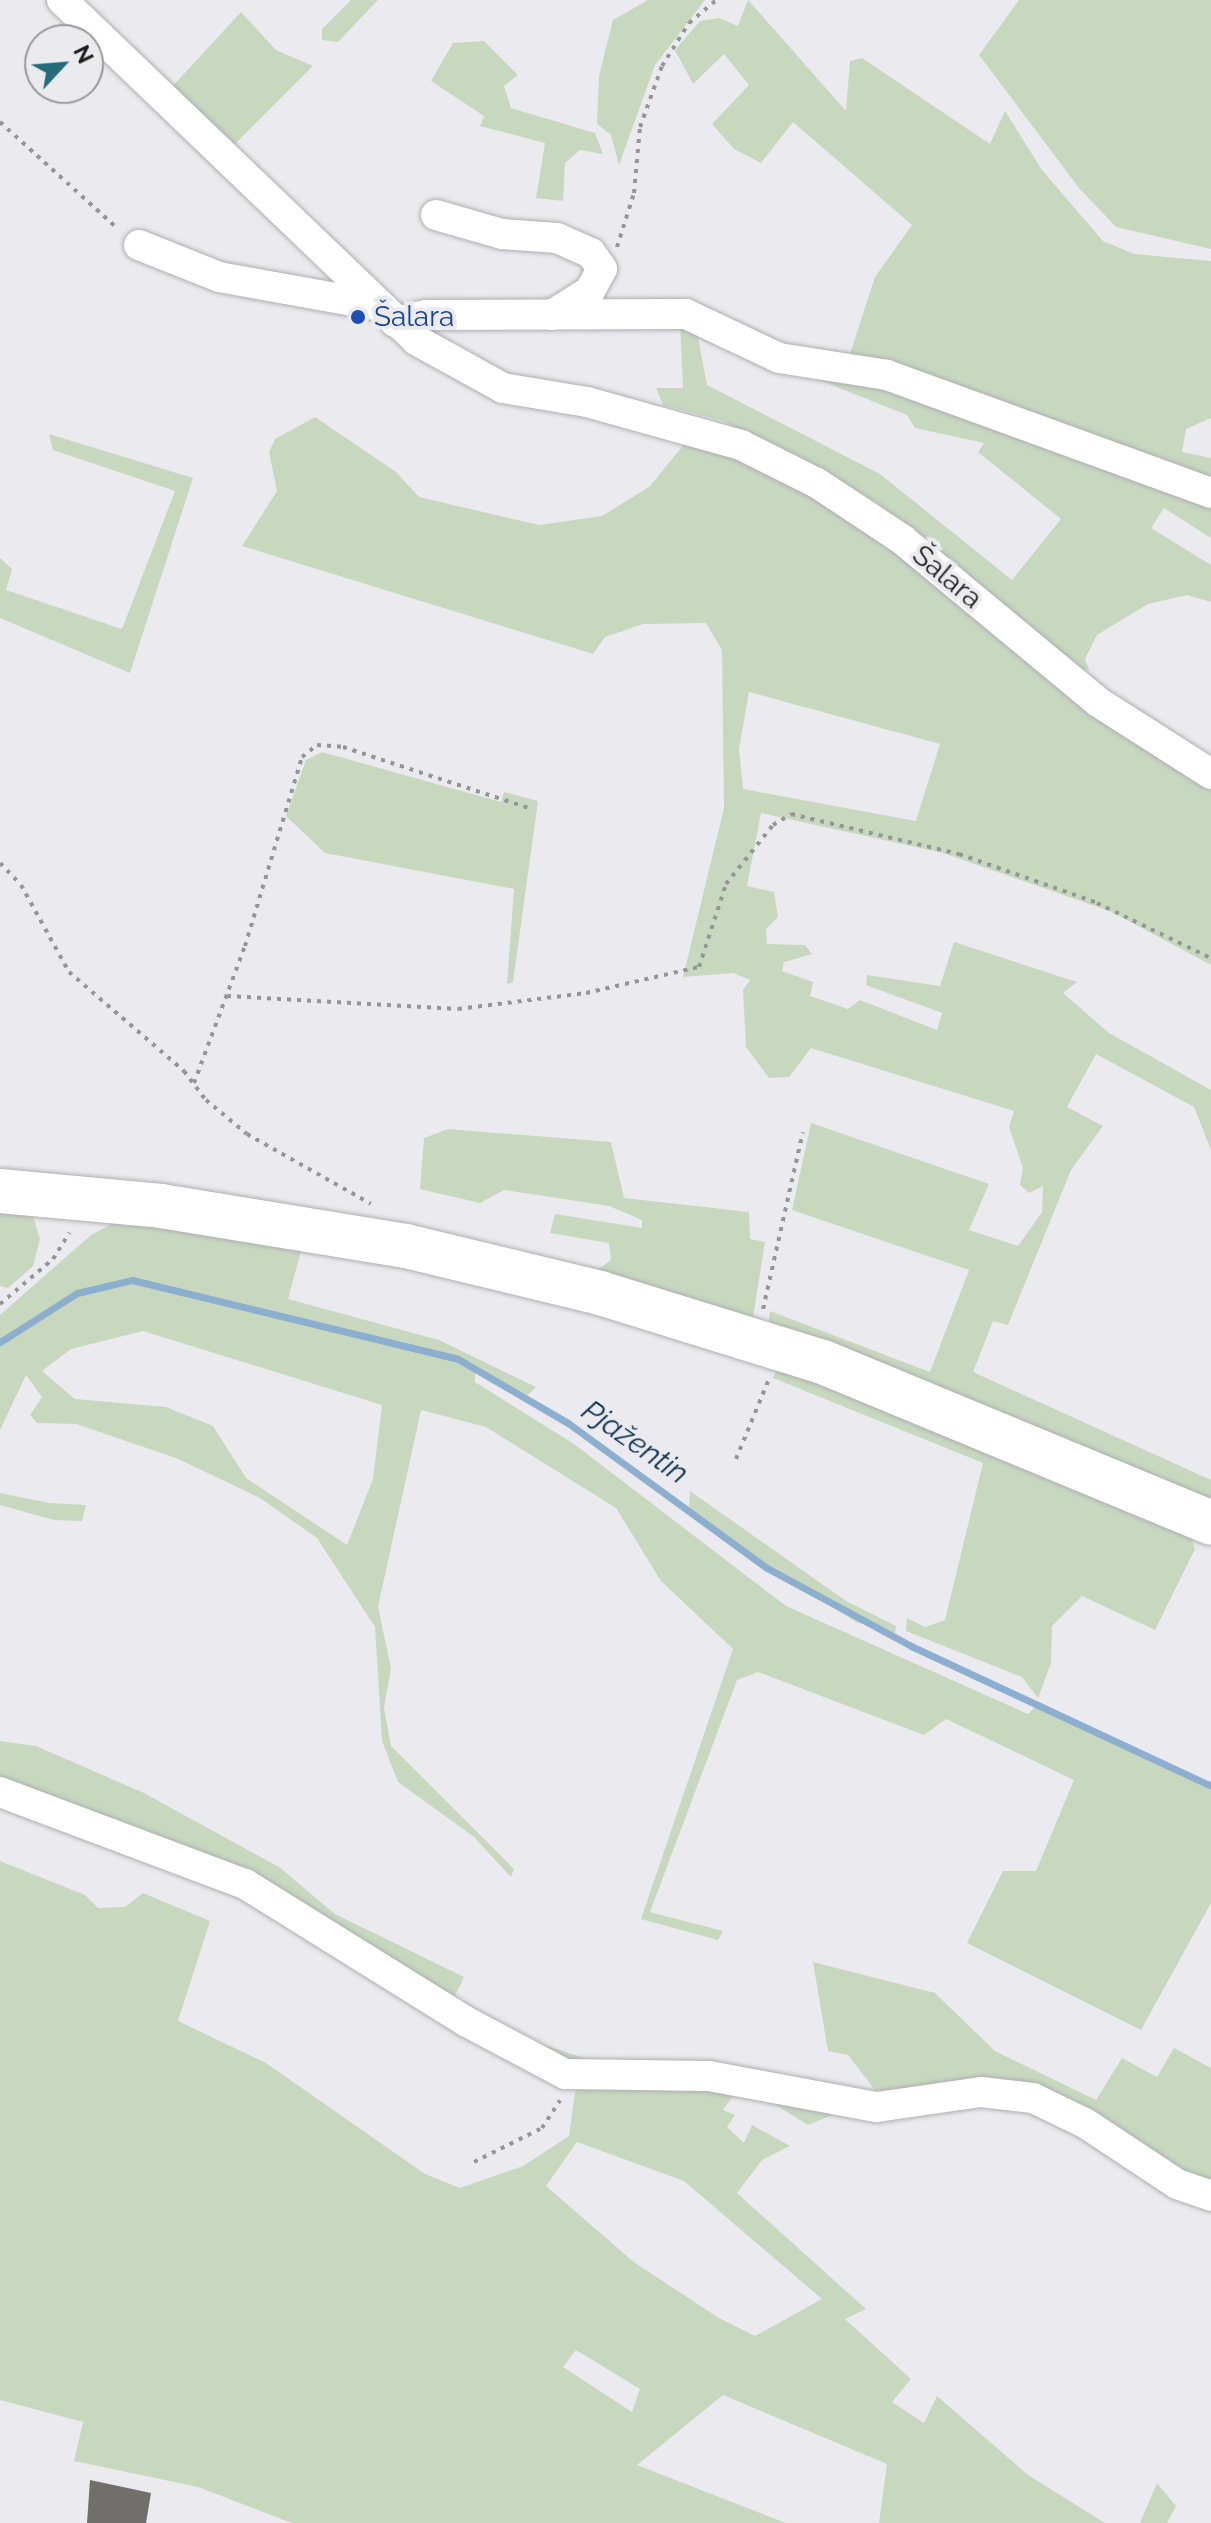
<!DOCTYPE html>
<meta charset="utf-8">
<style>
body{margin:0}
#map{position:relative;width:1211px;height:2523px;overflow:hidden;background:#ebebef;font-family:Raleway,sans-serif}
div>[style]{position:absolute}
.green>*{inset:0;background:#c8d8bf}
.stream>*{height:7px;margin:-3.5px;padding:0 3.5px;transform-origin:3.5px;border-radius:3.5px;background:#8dafcf}
.building>*{inset:0;background:#716f6b}
.path>*{height:4px;margin-top:-2px;transform-origin:0;background:repeating-linear-gradient(90deg,#959598 0 4px,transparent 0 10px)}
.roads{filter:drop-shadow(0 0 2px #aeaeb2) drop-shadow(0 0 2px #aeaeb2)}
.minor>*{height:30px;margin:-15px;padding:0 15px;transform-origin:15px;border-radius:15px;background:#fff}
.primary>*{height:44px;margin:-22px;padding:0 22px;transform-origin:22px;border-radius:22px;background:#fff}
.dots>*{width:22px;height:22px;translate:-50% -50%;box-sizing:border-box;border:4px solid #ebebef;border-radius:50%}
span{translate:-50% -50%;white-space:nowrap;text-align:center;line-height:1.15;-webkit-text-stroke:8px #ebebef;paint-order:stroke}
.transit-label{font-size:28px;color:#164399}
.left{translate:0 -50%;text-align:left}
.street-label{font-size:28px;color:#1d1d1f}
.water-label{font-size:30px;color:#0b3353;font-style:italic}
.north{position:absolute;left:24px;top:24px;width:80px;height:80px;box-sizing:border-box;background:#ebebef;border:2px solid #99999c;border-radius:50%;rotate:64deg;font-size:22px;font-weight:700;line-height:32px;text-align:center;color:#1d1d1f}
.north::after{content:'';display:block;margin:auto;width:28px;height:36px;background:#246c78;clip-path:polygon(50% 0,100% 100%,50% 72%,0 100%)}
</style>
<div id="map">
<div class="green">
<i style="clip-path:polygon(351px 0,378px 0,338px 42px,322px 40px,322px 29px)"></i>
<i style="clip-path:polygon(648px 0,705px 0,655px 65px,619px 165px,611px 135px,597px 124px,599px 76px,613px 20px)"></i>
<i style="clip-path:polygon(748px 0,846px 111px,850px 61px,862px 58px,990px 144px,1005px 111px,1042px 170px,1103px 241px,1134px 254px,1211px 261px,1211px 418px,1186px 429px,1182px 452px,1211px 458px,1211px 484px,849px 357px,875px 277px,912px 225px,793px 122px,761px 163px,734px 149px,712px 124px,749px 85px,724px 54px,693px 84px,675px 50px,700px 21px,719px 18px,738px 26px)"></i>
<i style="clip-path:polygon(1019px 0,1211px 0,1211px 249px,1116px 227px,1079px 188px,979px 55px)"></i>
<i style="clip-path:polygon(241px 12px,276px 50px,313px 66px,232px 147px,170px 89px)"></i>
<i style="clip-path:polygon(484px 41px,518px 75px,504px 86px,511px 108px,595px 133px,603px 154px,580px 150px,565px 163px,563px 201px,536px 198px,545px 143px,480px 126px,484px 116px,431px 81px,453px 43px)"></i>
<i style="clip-path:polygon(680px 323px,697px 332px,707px 385px,880px 474px,1012px 580px,1061px 519px,978px 452px,984px 443px,915px 428px,907px 415px,799px 372px,893px 391px,1211px 501px,1211px 538px,1164px 508px,1151px 528px,1211px 565px,1211px 602px,1187px 595px,1148px 604px,1097px 635px,1085px 659px,1089px 670px,1078px 671px,875px 501px,723px 421px,663px 405px,656px 388px,683px 388px)"></i>
<i style="clip-path:polygon(evenodd,315px 417px,396px 472px,419px 497px,539px 525px,602px 516px,649px 487px,691px 436px,798px 488px,900px 551px,1101px 720px,1211px 791px,1211px 965px,1112px 912px,943px 853px,761px 813px,747px 886px,774px 892px,778px 917px,766px 929px,767px 944px,805px 945px,812px 954px,784px 962px,782px 971px,813px 982px,810px 996px,848px 1009px,860px 1000px,937px 1030px,942px 1013px,866px 985px,867px 975px,940px 986px,954px 942px,1077px 982px,1063px 993px,1109px 1033px,1211px 1090px,1211px 1150px,1194px 1107px,1096px 1054px,1067px 1107px,1103px 1126px,1071px 1170px,1008px 1325px,993px 1321px,973px 1372px,1211px 1480px,1211px 1508px,768px 1329px,770px 1311px,930px 1372px,969px 1270px,792px 1210px,811px 1123px,989px 1184px,969px 1230px,1018px 1246px,1042px 1212px,1043px 1186px,1029px 1193px,1020px 1185px,1023px 1168px,1009px 1127px,1014px 1111px,811px 1048px,789px 1077px,769px 1078px,746px 1047px,743px 990px,750px 980px,733px 973px,683px 977px,724px 808px,722px 650px,706px 623px,643px 624px,605px 637px,593px 654px,242px 546px,277px 491px,269px 452px,275px 439px,315px 417px,749px 692px,940px 744px,916px 821px,743px 789px,739px 749px,749px 692px)"></i>
<i style="clip-path:polygon(49px 434px,193px 478px,130px 673px,0 618px,0 558px,12px 569px,6px 590px,122px 629px,175px 491px,53px 450px)"></i>
<i style="clip-path:polygon(322px 752px,501px 802px,504px 792px,538px 801px,513px 982px,507px 984px,514px 889px,325px 853px,286px 816px,306px 760px)"></i>
<i style="clip-path:polygon(448px 1129px,611px 1142px,624px 1198px,749px 1212px,750px 1239px,765px 1242px,752px 1324px,593px 1273px,611px 1260px,609px 1243px,550px 1233px,555px 1214px,642px 1228px,642px 1220px,609px 1206px,504px 1190px,480px 1203px,420px 1189px,424px 1138px)"></i>
<i style="clip-path:polygon(0 1207px,31px 1210px,40px 1239px,33px 1266px,8px 1288px,0 1286px)"></i>
<i style="clip-path:polygon(evenodd,119px 1220px,303px 1244px,288px 1299px,439px 1340px,536px 1387px,528px 1395px,475px 1370px,475px 1382px,574px 1444px,786px 1606px,1028px 1714px,1035px 1707px,1211px 1790px,1211px 1903px,1141px 2030px,967px 1943px,1003px 1871px,1036px 1871px,1074px 1780px,946px 1719px,924px 1735px,758px 1672px,737px 1680px,650px 1912px,723px 1931px,718px 1940px,641px 1919px,733px 1649px,661px 1581px,616px 1508px,486px 1427px,421px 1410px,378px 1607px,391px 1668px,384px 1708px,391px 1746px,514px 1869px,511px 1877px,474px 1837px,398px 1782px,382px 1741px,375px 1627px,317px 1538px,260px 1498px,176px 1458px,76px 1424px,37px 1423px,30px 1415px,42px 1397px,26px 1375px,0 1430px,0 1315px,91px 1235px,119px 1220px,143px 1331px,382px 1405px,373px 1479px,347px 1545px,246px 1478px,213px 1426px,166px 1407px,75px 1399px,42px 1371px,71px 1349px,143px 1331px)"></i>
<i style="clip-path:polygon(779px 1364px,1189px 1531px,1195px 1549px,1155px 1630px,1082px 1596px,1052px 1626px,1051px 1663px,1038px 1698px,1022px 1677px,906px 1631px,907px 1618px,925px 1627px,945px 1620px,983px 1463px,773px 1378px)"></i>
<i style="clip-path:polygon(690px 1491px,846px 1601px,896px 1626px,895px 1633px,856px 1622px,722px 1537px,689px 1509px)"></i>
<i style="clip-path:polygon(0 1493px,49px 1503px,86px 1505px,82px 1521px,54px 1520px,0 1505px)"></i>
<i style="clip-path:polygon(0 1741px,36px 1746px,144px 1793px,279px 1867px,335px 1914px,464px 1977px,454px 1998px,539px 2043px,595px 2062px,552px 2060px,326px 1925px,0 1787px)"></i>
<i style="clip-path:polygon(evenodd,0 1861px,85px 1895px,98px 1908px,125px 1907px,143px 1893px,210px 1921px,178px 2021px,266px 2063px,425px 2174px,460px 2188px,523px 2166px,569px 2136px,575px 2092px,592px 2081px,742px 2079px,847px 2109px,808px 2125px,742px 2084px,723px 2110px,735px 2115px,727px 2127px,744px 2143px,752px 2125px,790px 2146px,762px 2160px,737px 2193px,866px 2309px,845px 2319px,911px 2379px,892px 2402px,924px 2423px,937px 2396px,1028px 2475px,1105px 2523px,879px 2523px,887px 2464px,723px 2395px,637px 2465px,786px 2523px,292px 2523px,198px 2487px,74px 2461px,83px 2422px,0 2400px,0 1861px,577px 2142px,684px 2181px,822px 2299px,755px 2336px,719px 2318px,635px 2263px,546px 2186px,577px 2142px,0 1861px,576px 2350px,640px 2389px,632px 2412px,563px 2367px,576px 2350px)"></i>
<i style="clip-path:polygon(813px 1962px,935px 1993px,995px 2051px,1096px 2100px,1122px 2058px,1157px 2077px,1174px 2048px,1211px 2068px,1211px 2187px,1087px 2118px,875px 2090px,848px 2055px,828px 2051px)"></i>
<i style="clip-path:polygon(1157px 2483px,1176px 2506px,1167px 2523px,1140px 2523px)"></i>
</div>
<div class="stream">
<i style="left:0;top:1342px;width:91px;rotate:-32.5deg"></i>
<i style="left:77px;top:1293px;width:57px;rotate:-13.3deg"></i>
<i style="left:132px;top:1280px;width:335px;rotate:13.6deg"></i>
<i style="left:458px;top:1359px;width:127px;rotate:30.2deg"></i>
<i style="left:568px;top:1423px;width:246px;rotate:36.1deg"></i>
<i style="left:767px;top:1568px;width:164px;rotate:28.4deg"></i>
<i style="left:911px;top:1646px;width:331px;rotate:25deg"></i>
</div>
<div class="building">
<i style="clip-path:polygon(90px 2480px,151px 2493px,146px 2523px,87px 2523px)"></i>
</div>
<div class="path">
<i style="left:0;top:122px;width:159px;rotate:42.2deg"></i>
<i style="left:617px;top:247px;width:57px;rotate:-72.5deg"></i>
<i style="left:634px;top:193px;width:66px;rotate:-84.8deg"></i>
<i style="left:640px;top:127px;width:65px;rotate:-70.2deg"></i>
<i style="left:662px;top:66px;width:51px;rotate:-57.9deg"></i>
<i style="left:689px;top:23px;width:35px;rotate:-40deg"></i>
<i style="left:0;top:863px;width:30px;rotate:46deg"></i>
<i style="left:21px;top:885px;width:99px;rotate:61.1deg"></i>
<i style="left:69px;top:972px;width:152px;rotate:40.7deg"></i>
<i style="left:184px;top:1071px;width:36px;rotate:53deg"></i>
<i style="left:206px;top:1100px;width:53px;rotate:39.7deg"></i>
<i style="left:247px;top:1134px;width:142px;rotate:29.4deg"></i>
<i style="left:227px;top:996px;width:231px;rotate:3.2deg"></i>
<i style="left:458px;top:1009px;width:129px;rotate:-7.1deg"></i>
<i style="left:586px;top:993px;width:116px;rotate:-13deg"></i>
<i style="left:699px;top:967px;width:87px;rotate:-72deg"></i>
<i style="left:726px;top:884px;width:75px;rotate:-51.5deg"></i>
<i style="left:773px;top:825px;width:21px;rotate:-31deg"></i>
<i style="left:791px;top:814px;width:173px;rotate:13.4deg"></i>
<i style="left:959px;top:854px;width:146px;rotate:19.5deg"></i>
<i style="left:1097px;top:903px;width:127px;rotate:25.8deg"></i>
<i style="left:194px;top:1083px;width:146px;rotate:-69.6deg"></i>
<i style="left:245px;top:946px;width:197px;rotate:-73.2deg"></i>
<i style="left:302px;top:757px;width:19px;rotate:-39deg"></i>
<i style="left:317px;top:745px;width:26px;rotate:4deg"></i>
<i style="left:343px;top:747px;width:196px;rotate:18.2deg"></i>
<i style="left:0;top:1304px;width:70px;rotate:-40.3deg"></i>
<i style="left:53px;top:1259px;width:31px;rotate:-58deg"></i>
<i style="left:763px;top:1309px;width:181px;rotate:-77.3deg"></i>
<i style="left:736px;top:1459px;width:87px;rotate:-67.6deg"></i>
<i style="left:474px;top:2162px;width:76px;rotate:-26.6deg"></i>
<i style="left:542px;top:2128px;width:33px;rotate:-57deg"></i>
</div>
<div class="roads">
<div class="minor">
<i style="left:62px;top:0;width:491px;rotate:43.8deg"></i>
<i style="left:416px;top:340px;width:99px;rotate:28.9deg"></i>
<i style="left:503px;top:388px;width:85px;rotate:9.5deg"></i>
<i style="left:587px;top:402px;width:160px;rotate:15.6deg"></i>
<i style="left:741px;top:445px;width:85px;rotate:26.6deg"></i>
<i style="left:817px;top:483px;width:103px;rotate:33.5deg"></i>
<i style="left:903px;top:540px;width:254px;rotate:39.7deg"></i>
<i style="left:1098px;top:702px;width:134px;rotate:32.5deg"></i>
<i style="left:436px;top:215px;width:69px;rotate:16.1deg"></i>
<i style="left:502px;top:234px;width:55px;rotate:4.2deg"></i>
<i style="left:557px;top:238px;width:37px;rotate:24deg"></i>
<i style="left:591px;top:253px;width:19px;rotate:55deg"></i>
<i style="left:602px;top:269px;width:25px;rotate:119deg"></i>
<i style="left:590px;top:291px;width:45px;rotate:147.7deg"></i>
<i style="left:139px;top:245px;width:86px;rotate:21.8deg"></i>
<i style="left:219px;top:277px;width:158px;rotate:10.2deg"></i>
<i style="left:395px;top:322px;width:32px;rotate:-13deg"></i>
<i style="left:426px;top:315px;width:260px;rotate:-0.2deg"></i>
<i style="left:686px;top:314px;width:103px;rotate:25.3deg"></i>
<i style="left:779px;top:358px;width:109px;rotate:8.9deg"></i>
<i style="left:887px;top:375px;width:345px;rotate:20deg"></i>
<i style="left:0;top:1792px;width:262px;rotate:20.6deg"></i>
<i style="left:245px;top:1884px;width:261px;rotate:31.9deg"></i>
<i style="left:467px;top:2022px;width:111px;rotate:28deg"></i>
<i style="left:565px;top:2074px;width:144px;rotate:0.8deg"></i>
<i style="left:709px;top:2076px;width:171px;rotate:10.5deg"></i>
<i style="left:877px;top:2107px;width:105px;rotate:-8.2deg"></i>
<i style="left:981px;top:2092px;width:52px;rotate:6.6deg"></i>
<i style="left:1033px;top:2098px;width:58px;rotate:25.7deg"></i>
<i style="left:1085px;top:2123px;width:110px;rotate:33.5deg"></i>
<i style="left:1177px;top:2184px;width:36px;rotate:19deg"></i>
</div>
<div class="primary">
<i style="left:0;top:1191px;width:162px;rotate:5.3deg"></i>
<i style="left:161px;top:1206px;width:248px;rotate:9.3deg"></i>
<i style="left:406px;top:1246px;width:200px;rotate:13.6deg"></i>
<i style="left:600px;top:1293px;width:233px;rotate:17.2deg"></i>
<i style="left:823px;top:1362px;width:420px;rotate:22.5deg"></i>
</div>
</div>
<div class="dots">
<i style="left:358px;top:317px;background:#1a4fb4"></i>
</div>
<div class="transit-label">
<span class="left" style="left:374px;top:317px">Šalara</span>
</div>
<div class="street-label">
<span style="left:947px;top:577px;rotate:40deg">Šalara</span>
</div>
<div class="water-label">
<span style="left:635px;top:1442px;rotate:35deg">Pjažentin</span>
</div>
<div class="north">N</div>
</div>
